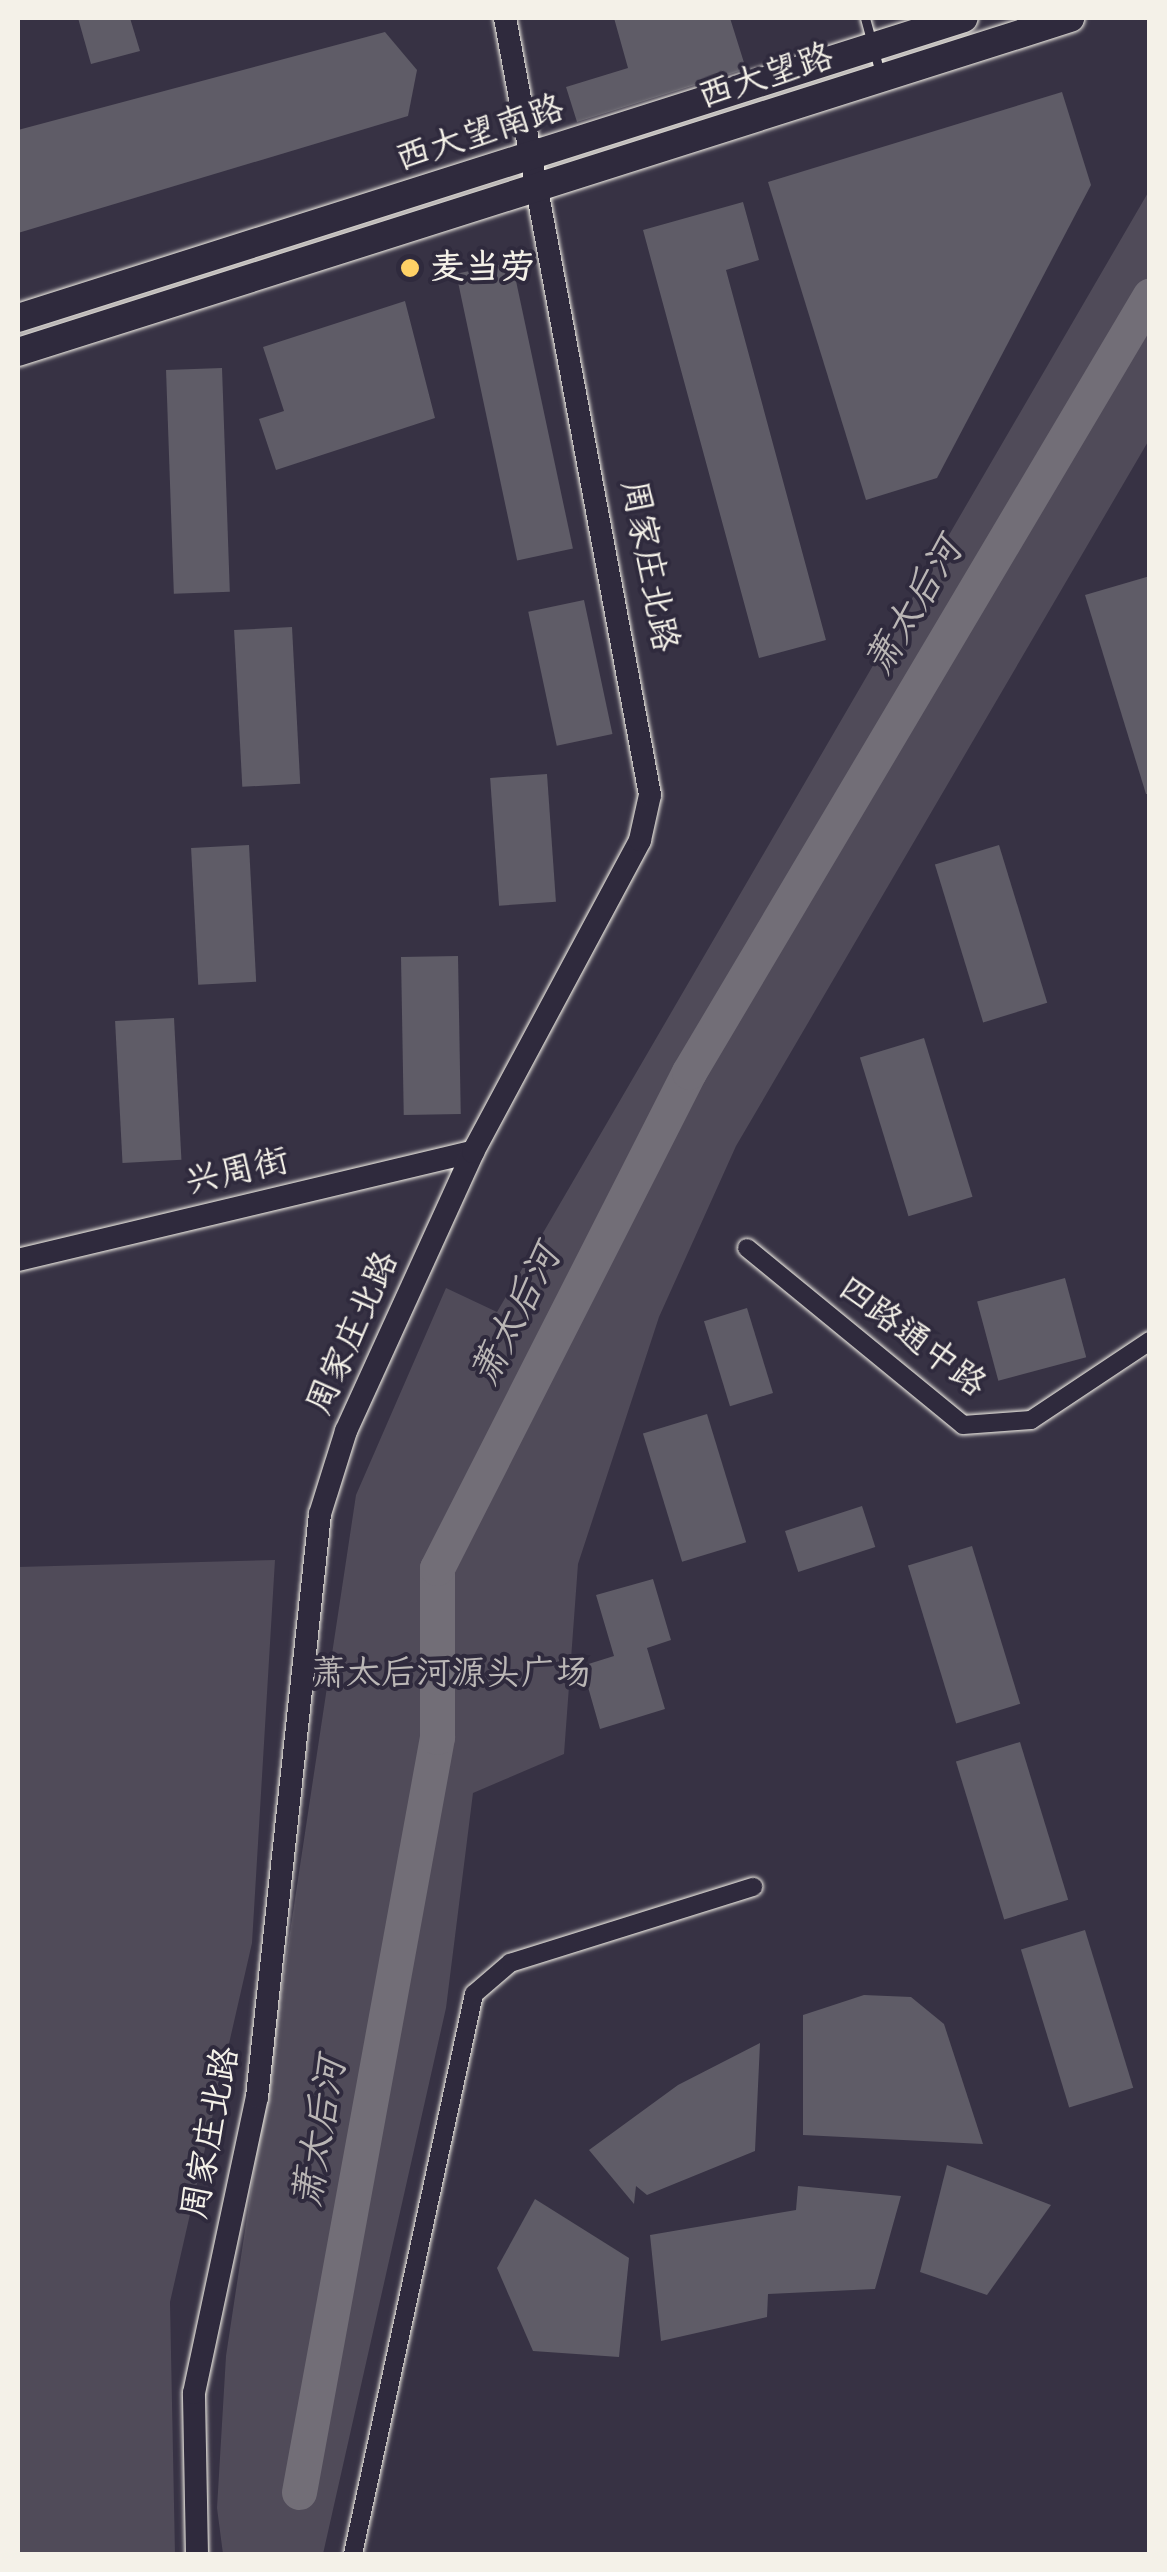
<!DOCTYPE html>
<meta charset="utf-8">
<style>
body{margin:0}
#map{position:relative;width:1167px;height:2572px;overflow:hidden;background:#373244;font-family:Mynerve,"LXGW WenKai TC",sans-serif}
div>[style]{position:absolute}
.green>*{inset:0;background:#504b59}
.river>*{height:35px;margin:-17.5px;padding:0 17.5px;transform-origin:17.5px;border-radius:17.5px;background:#726e77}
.building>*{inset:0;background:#5f5c67;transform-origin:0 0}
.roads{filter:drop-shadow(0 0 2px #f4f1e8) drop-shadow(0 0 2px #f4f1e8)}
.service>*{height:9px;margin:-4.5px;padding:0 4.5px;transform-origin:4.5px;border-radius:4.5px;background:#2f2a3d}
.minor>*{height:18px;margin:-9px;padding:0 9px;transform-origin:9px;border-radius:9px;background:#2f2a3d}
.tertiary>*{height:22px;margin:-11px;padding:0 11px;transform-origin:11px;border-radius:11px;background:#2f2a3d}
.primary>*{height:28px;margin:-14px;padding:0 14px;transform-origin:14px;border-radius:14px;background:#2f2a3d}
.dots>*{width:28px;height:28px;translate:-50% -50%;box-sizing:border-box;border:5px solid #2f2a3d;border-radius:50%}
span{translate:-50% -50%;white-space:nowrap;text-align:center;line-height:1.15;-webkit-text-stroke:8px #2f2a3d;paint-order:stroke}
.street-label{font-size:35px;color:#f4f1e8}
.poi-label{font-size:35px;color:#f4f1e8;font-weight:700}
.left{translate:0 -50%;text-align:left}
.park-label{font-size:35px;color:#bbb7b6}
.water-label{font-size:38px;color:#bab6b5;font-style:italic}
.frame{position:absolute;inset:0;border:20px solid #f4f1e8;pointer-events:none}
</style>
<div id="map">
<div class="green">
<i style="clip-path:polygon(1149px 191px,1149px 440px,736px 1146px,659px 1317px,578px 1564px,564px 1754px,473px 1793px,446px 2008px,323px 2554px,223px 2554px,217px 2508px,226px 2356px,356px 1495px,446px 1288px,497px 1312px)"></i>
<i style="clip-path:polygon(275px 1560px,252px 1943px,170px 2302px,175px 2554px,18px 2554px,18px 1567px)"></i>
</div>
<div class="river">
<i style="left:299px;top:2492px;width:768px;rotate:-79.64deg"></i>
<i style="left:437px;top:1737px;width:169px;rotate:-90deg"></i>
<i style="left:437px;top:1568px;width:556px;rotate:-63.07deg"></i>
<i style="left:689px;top:1072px;width:903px;rotate:-59.32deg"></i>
</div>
<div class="building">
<i style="clip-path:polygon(78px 18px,130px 18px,140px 51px,91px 64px)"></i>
<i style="clip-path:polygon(614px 18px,730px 18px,746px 69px,577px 122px,566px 87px,628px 68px)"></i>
<i style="clip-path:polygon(385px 32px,417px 70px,408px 116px,18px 233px,18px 130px)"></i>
<i style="clip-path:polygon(1062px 92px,1091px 185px,937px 478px,866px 500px,768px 182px)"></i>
<i style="clip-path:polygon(743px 202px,759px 260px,726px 270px,826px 640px,759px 658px,643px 230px)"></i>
<i style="left:512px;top:262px;width:293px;height:57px;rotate:78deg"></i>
<i style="clip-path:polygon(405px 301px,435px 418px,276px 470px,259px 419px,284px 411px,263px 347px)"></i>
<i style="left:222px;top:368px;width:224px;height:56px;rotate:88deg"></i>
<i style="clip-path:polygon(1150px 576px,1150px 794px,1146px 794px,1085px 595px)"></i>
<i style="left:584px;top:600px;width:137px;height:57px;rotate:78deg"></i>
<i style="left:292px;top:627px;width:157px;height:58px;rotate:87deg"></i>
<i style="left:547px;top:774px;width:128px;height:57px;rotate:86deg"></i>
<i style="left:249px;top:845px;width:137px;height:58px;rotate:87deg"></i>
<i style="left:999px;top:845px;width:165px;height:67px;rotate:73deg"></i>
<i style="left:458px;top:956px;width:158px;height:57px;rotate:89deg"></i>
<i style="left:174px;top:1018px;width:142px;height:59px;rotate:87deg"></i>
<i style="left:924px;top:1038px;width:166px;height:67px;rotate:73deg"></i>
<i style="left:1065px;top:1278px;width:82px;height:91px;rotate:75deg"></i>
<i style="left:747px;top:1308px;width:89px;height:45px;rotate:73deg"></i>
<i style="left:707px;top:1414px;width:134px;height:67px;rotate:73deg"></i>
<i style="left:862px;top:1506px;width:43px;height:81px;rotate:72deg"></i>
<i style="left:972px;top:1546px;width:165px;height:67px;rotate:73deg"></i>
<i style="clip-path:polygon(653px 1579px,671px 1640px,647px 1648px,665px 1709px,600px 1729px,582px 1666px,614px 1656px,596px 1595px)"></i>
<i style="left:1020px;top:1742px;width:165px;height:67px;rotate:73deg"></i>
<i style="left:1085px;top:1930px;width:165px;height:67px;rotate:73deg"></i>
<i style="clip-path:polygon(864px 1995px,911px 1997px,944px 2024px,983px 2144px,803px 2135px,803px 2015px)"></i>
<i style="clip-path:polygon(760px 2043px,755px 2151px,647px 2195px,636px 2186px,634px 2204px,589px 2150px,678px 2085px)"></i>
<i style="clip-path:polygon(947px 2165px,1051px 2205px,987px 2295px,920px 2272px)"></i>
<i style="clip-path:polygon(798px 2186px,901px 2196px,875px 2289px,768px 2294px,767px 2317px,661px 2341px,650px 2235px,796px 2210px)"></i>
<i style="clip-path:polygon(535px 2199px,629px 2258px,619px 2357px,533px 2351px,497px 2268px)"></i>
</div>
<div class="roads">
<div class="service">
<i style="left:865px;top:18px;width:57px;rotate:74.7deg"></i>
</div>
<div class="minor">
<i style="left:747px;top:1248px;width:279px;rotate:39.3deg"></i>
<i style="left:963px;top:1425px;width:68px;rotate:-4.2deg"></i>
<i style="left:1031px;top:1420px;width:143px;rotate:-33.6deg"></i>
<i style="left:353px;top:2554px;width:573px;rotate:-77.81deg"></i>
<i style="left:474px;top:1994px;width:48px;rotate:-40.7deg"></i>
<i style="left:510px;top:1963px;width:255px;rotate:-17.4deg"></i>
</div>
<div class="tertiary">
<i style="left:18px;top:1260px;width:468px;rotate:-13.4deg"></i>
<i style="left:197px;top:2554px;width:161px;rotate:-91.1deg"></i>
<i style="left:194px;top:2393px;width:303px;rotate:-78deg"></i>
<i style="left:257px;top:2097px;width:586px;rotate:-83.83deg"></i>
<i style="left:320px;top:1514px;width:87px;rotate:-72.6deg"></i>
<i style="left:346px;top:1431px;width:307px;rotate:-65.5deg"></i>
<i style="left:473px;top:1152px;width:354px;rotate:-61.8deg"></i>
<i style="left:640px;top:840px;width:46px;rotate:-77.5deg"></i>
<i style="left:650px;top:795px;width:790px;rotate:-100.57deg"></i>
</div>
<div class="primary">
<i style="left:18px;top:318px;width:992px;rotate:-17.6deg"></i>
<i style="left:18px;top:352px;width:1104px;rotate:-17.61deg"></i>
</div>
</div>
<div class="dots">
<i style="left:410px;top:268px;background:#ffd166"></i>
</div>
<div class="street-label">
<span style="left:766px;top:77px;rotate:-18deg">西大望路</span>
<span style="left:480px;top:134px;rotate:-18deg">西大望南路</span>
<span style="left:649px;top:566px;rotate:79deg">周家庄北路</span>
<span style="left:237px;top:1172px;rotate:-13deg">兴周街</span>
<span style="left:353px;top:1333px;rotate:-66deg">周家庄北路</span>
<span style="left:912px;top:1337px;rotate:37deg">四路通中路</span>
<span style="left:211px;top:2133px;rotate:-79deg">周家庄北路</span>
</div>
<div class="poi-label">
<span class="left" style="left:430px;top:268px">麦当劳</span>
</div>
<div class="park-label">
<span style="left:451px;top:1674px">萧太后河源头广场</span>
</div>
<div class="water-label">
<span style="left:915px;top:607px;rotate:-59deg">萧太后河</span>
<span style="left:517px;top:1316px;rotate:-63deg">萧太后河</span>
<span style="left:321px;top:2133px;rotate:-80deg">萧太后河</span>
</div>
<div class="frame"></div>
</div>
